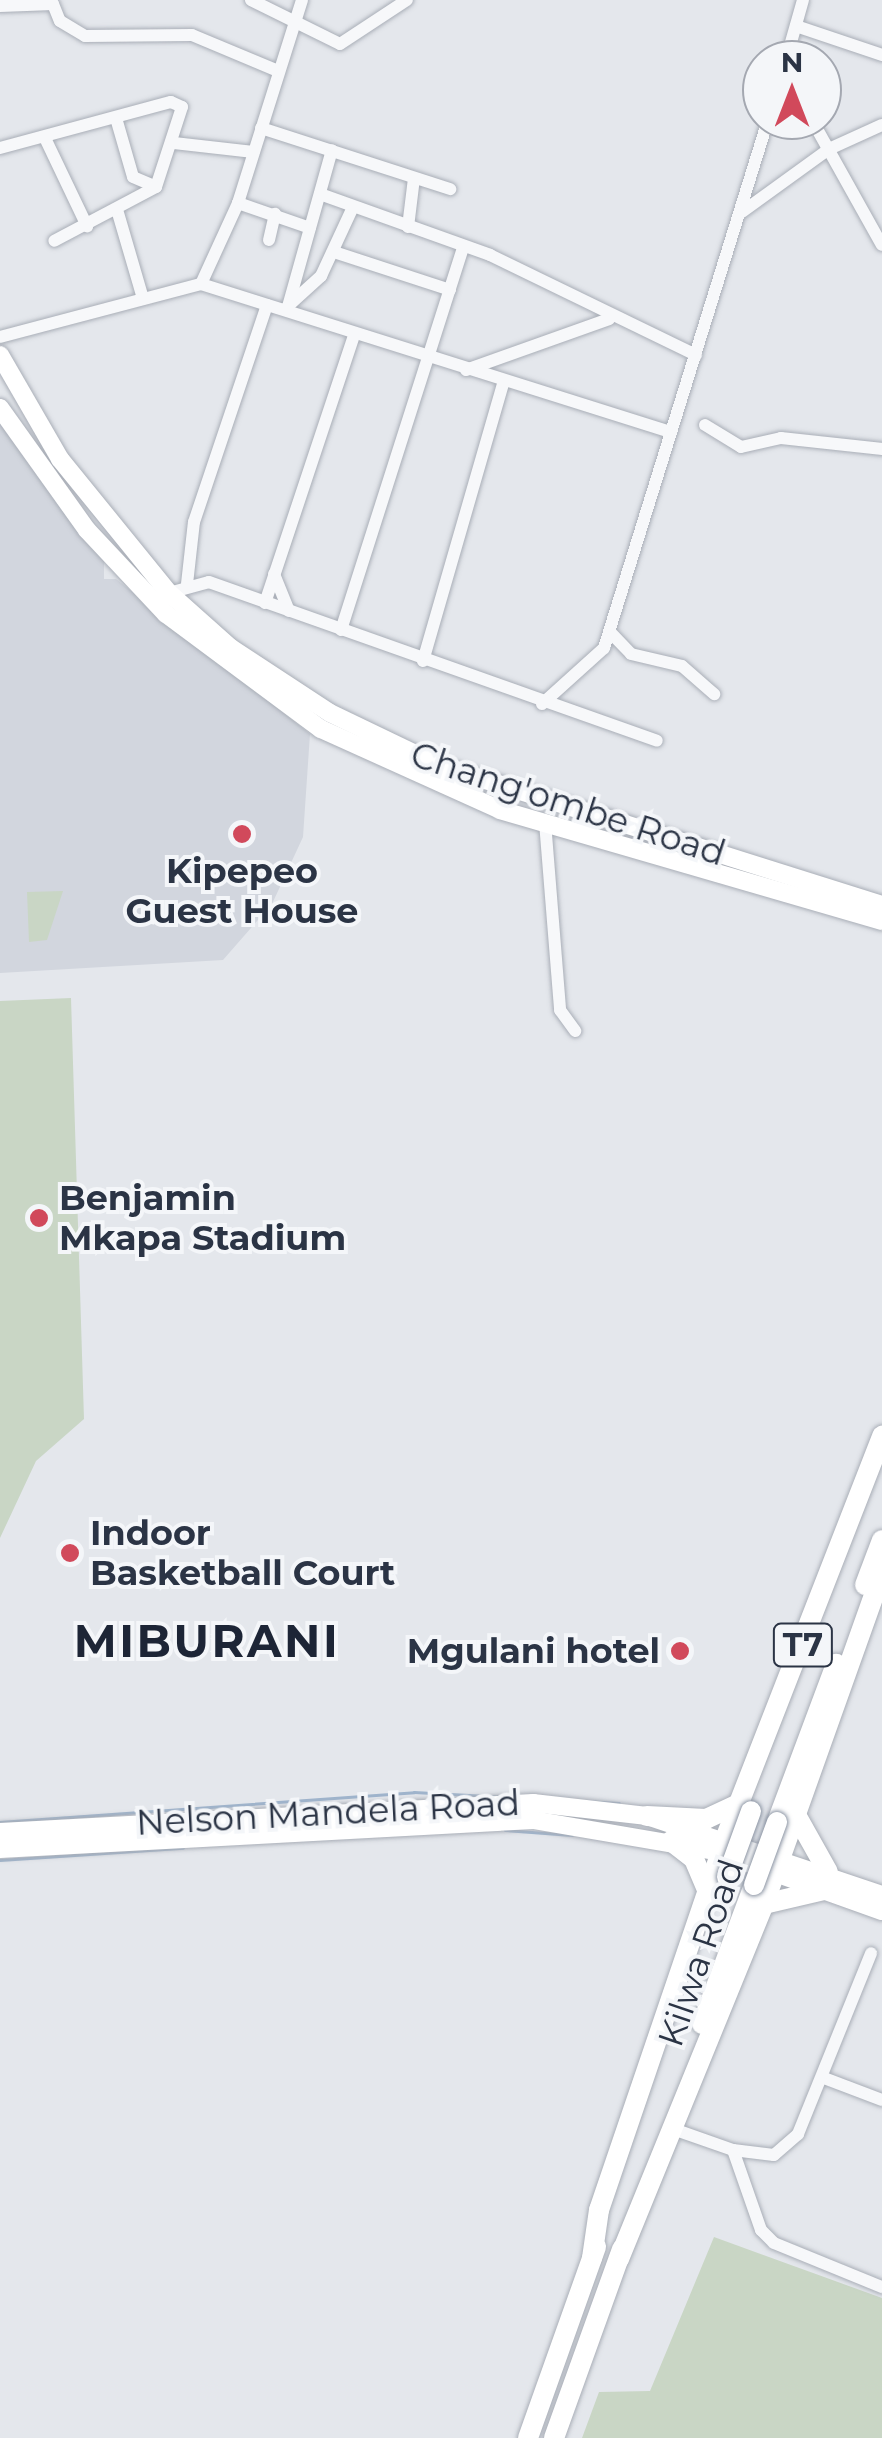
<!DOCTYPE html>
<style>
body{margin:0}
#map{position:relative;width:882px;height:2438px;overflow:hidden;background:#e4e7ec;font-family:Montserrat,sans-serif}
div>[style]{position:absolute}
.built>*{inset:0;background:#d2d6de}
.green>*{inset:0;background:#c9d6c5}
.stream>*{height:2.5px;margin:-1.25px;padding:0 1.25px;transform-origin:1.25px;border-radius:1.25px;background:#9fb4cc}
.roads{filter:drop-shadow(0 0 2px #a9aeb7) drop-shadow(0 0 2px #a9aeb7)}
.minor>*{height:12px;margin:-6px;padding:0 6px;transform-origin:6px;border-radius:6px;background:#f7f8fa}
.major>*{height:18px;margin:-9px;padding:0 9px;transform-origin:9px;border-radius:9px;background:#fff}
.highway>*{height:20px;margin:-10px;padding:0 10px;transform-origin:10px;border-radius:10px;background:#fff}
.bridges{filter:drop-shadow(0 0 2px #8b94a3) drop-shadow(0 0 2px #8b94a3)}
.highway-bridge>*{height:20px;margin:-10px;padding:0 10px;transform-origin:10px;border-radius:10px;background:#fff}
.dots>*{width:28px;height:28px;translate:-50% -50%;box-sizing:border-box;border:5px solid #f4f6f9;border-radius:50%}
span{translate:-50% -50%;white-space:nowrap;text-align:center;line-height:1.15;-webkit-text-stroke:8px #f4f6f9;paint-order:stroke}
.shield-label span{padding:2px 8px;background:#f4f6f9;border:2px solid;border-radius:8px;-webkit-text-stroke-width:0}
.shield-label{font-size:32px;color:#2b3445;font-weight:700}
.street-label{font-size:35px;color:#2b3445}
.poi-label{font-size:35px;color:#2b3445;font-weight:700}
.left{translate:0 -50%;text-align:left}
.right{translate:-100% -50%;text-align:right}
.district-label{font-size:45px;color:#1d2536;font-weight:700;letter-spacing:2.5px}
.north{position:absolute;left:742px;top:40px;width:100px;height:100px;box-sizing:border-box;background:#f4f6f9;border:2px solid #a4a8b1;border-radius:50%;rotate:0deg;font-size:28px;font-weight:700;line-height:40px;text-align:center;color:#2b3445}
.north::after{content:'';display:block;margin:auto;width:35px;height:45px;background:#d1495b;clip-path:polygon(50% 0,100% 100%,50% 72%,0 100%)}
</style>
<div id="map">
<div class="built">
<i style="clip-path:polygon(0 413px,104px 556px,104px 579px,116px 579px,310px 734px,303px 837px,272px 904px,223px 960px,0 973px)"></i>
</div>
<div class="green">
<i style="clip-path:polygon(63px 891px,47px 940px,29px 942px,27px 892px)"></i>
<i style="clip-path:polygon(71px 998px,84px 1419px,36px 1461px,0 1538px,0 1001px)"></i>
<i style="clip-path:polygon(714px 2237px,882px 2298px,882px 2438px,582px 2438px,599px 2392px,650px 2391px)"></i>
</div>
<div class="stream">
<i style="left:0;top:1822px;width:415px;rotate:-4.1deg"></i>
<i style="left:414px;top:1792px;width:205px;rotate:3.1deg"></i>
<i style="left:505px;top:1830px;width:67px;rotate:4.3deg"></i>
<i style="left:0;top:1860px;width:183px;rotate:-3.8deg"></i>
</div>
<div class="roads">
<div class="minor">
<i style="left:251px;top:0;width:99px;rotate:26.3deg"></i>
<i style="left:340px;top:44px;width:80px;rotate:-33.3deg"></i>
<i style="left:0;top:6px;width:53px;rotate:-2.2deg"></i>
<i style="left:53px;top:4px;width:18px;rotate:68deg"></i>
<i style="left:60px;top:21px;width:29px;rotate:31deg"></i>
<i style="left:85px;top:36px;width:107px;rotate:-0.5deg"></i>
<i style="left:192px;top:35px;width:93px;rotate:22.7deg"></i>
<i style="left:796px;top:26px;width:91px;rotate:18.6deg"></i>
<i style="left:786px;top:60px;width:62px;rotate:-74.2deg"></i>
<i style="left:116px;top:118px;width:61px;rotate:73.9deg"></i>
<i style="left:133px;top:177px;width:25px;rotate:23deg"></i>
<i style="left:812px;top:120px;width:143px;rotate:60.8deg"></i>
<i style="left:261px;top:128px;width:199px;rotate:17.9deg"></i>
<i style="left:45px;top:138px;width:98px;rotate:64.5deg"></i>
<i style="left:174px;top:143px;width:80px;rotate:6.5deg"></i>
<i style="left:0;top:148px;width:177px;rotate:-15.1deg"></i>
<i style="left:171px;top:102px;width:12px;rotate:24deg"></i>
<i style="left:182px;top:107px;width:84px;rotate:108deg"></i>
<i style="left:156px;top:187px;width:115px;rotate:152.1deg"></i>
<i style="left:320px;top:194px;width:181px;rotate:19.7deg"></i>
<i style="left:490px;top:255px;width:229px;rotate:25.9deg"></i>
<i style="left:238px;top:203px;width:76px;rotate:19.1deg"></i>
<i style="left:742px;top:212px;width:107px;rotate:-35.9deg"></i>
<i style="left:829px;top:149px;width:58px;rotate:-24.4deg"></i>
<i style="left:118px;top:213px;width:85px;rotate:73.7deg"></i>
<i style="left:408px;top:227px;width:49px;rotate:-83deg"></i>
<i style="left:269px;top:240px;width:27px;rotate:-77deg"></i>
<i style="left:334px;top:252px;width:122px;rotate:18.1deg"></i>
<i style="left:201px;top:284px;width:89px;rotate:-65.4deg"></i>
<i style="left:238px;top:203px;width:213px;rotate:-72.5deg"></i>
<i style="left:288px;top:306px;width:45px;rotate:-42.3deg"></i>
<i style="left:321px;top:276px;width:76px;rotate:-65.1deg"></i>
<i style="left:287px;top:310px;width:166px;rotate:-74.3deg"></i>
<i style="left:0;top:337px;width:208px;rotate:-14.8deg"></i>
<i style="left:201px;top:284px;width:493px;rotate:17.5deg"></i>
<i style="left:466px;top:370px;width:152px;rotate:-19.6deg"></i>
<i style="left:705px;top:425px;width:42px;rotate:31.4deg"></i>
<i style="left:741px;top:447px;width:41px;rotate:-12.7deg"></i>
<i style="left:781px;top:438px;width:102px;rotate:6.2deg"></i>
<i style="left:274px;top:574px;width:40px;rotate:68deg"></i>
<i style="left:187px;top:584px;width:62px;rotate:-83.6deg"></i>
<i style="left:194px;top:522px;width:229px;rotate:-71.4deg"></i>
<i style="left:169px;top:593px;width:41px;rotate:-15.4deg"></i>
<i style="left:209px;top:582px;width:475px;rotate:19.5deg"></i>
<i style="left:265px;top:603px;width:282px;rotate:-71.6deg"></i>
<i style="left:341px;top:630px;width:401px;rotate:-72.3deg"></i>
<i style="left:610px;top:632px;width:30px;rotate:46deg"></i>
<i style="left:631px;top:654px;width:52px;rotate:13.2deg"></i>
<i style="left:682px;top:666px;width:43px;rotate:41.2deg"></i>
<i style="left:423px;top:661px;width:289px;rotate:-73.9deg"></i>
<i style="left:542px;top:704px;width:84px;rotate:-42.1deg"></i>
<i style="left:604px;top:648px;width:553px;rotate:-72.74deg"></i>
<i style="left:545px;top:822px;width:189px;rotate:85.4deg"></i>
<i style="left:560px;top:1010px;width:26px;rotate:54deg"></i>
<i style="left:824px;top:2078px;width:62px;rotate:20.8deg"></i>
<i style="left:676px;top:2130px;width:60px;rotate:19.3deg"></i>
<i style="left:733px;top:2150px;width:85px;rotate:70.7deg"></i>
<i style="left:761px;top:2230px;width:18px;rotate:45deg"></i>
<i style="left:774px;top:2243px;width:117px;rotate:22.2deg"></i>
<i style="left:733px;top:2150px;width:41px;rotate:7deg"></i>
<i style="left:774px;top:2155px;width:32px;rotate:-41deg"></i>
<i style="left:798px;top:2134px;width:195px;rotate:-68deg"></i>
</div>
<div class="major">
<i style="left:0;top:355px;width:120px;rotate:60deg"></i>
<i style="left:60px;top:459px;width:173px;rotate:50.9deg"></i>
<i style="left:169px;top:593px;width:83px;rotate:41.6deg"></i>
<i style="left:231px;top:648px;width:118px;rotate:33.3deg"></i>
<i style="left:330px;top:713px;width:120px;rotate:25.7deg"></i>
<i style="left:438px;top:765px;width:466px;rotate:17.5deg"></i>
<i style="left:0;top:408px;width:150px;rotate:54.5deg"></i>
<i style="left:87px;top:530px;width:115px;rotate:46.8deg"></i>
<i style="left:166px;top:614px;width:193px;rotate:36.6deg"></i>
<i style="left:321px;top:729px;width:196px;rotate:24.3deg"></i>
<i style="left:500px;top:810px;width:398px;rotate:16.2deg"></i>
<i style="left:0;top:1832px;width:534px;rotate:-3.11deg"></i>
<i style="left:533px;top:1803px;width:115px;rotate:6.5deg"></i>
<i style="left:647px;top:1816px;width:248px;rotate:18.6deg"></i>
<i style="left:0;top:1849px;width:534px;rotate:-3.11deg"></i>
<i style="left:533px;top:1820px;width:184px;rotate:9.7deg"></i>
<i style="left:714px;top:1851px;width:178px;rotate:19.7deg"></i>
</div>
<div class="highway">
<i style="left:865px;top:1585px;width:48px;rotate:-69.3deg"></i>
<i style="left:796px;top:1815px;width:65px;rotate:60.7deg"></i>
<i style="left:647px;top:1816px;width:59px;rotate:2.9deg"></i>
<i style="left:706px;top:1819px;width:38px;rotate:-25deg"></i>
<i style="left:777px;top:1822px;width:169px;rotate:-69.5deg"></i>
<i style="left:671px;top:1841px;width:29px;rotate:38deg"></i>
<i style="left:694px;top:1859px;width:34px;rotate:67deg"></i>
<i style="left:764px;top:1904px;width:66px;rotate:-13.2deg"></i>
<i style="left:702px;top:2024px;width:148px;rotate:-69.5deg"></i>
<i style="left:592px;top:2258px;width:49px;rotate:-81.7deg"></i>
<i style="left:599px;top:2210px;width:392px;rotate:-71.2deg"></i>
<i style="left:725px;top:1839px;width:433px;rotate:-68.7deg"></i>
<i style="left:619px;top:2259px;width:383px;rotate:-67.8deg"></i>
<i style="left:764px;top:1904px;width:352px;rotate:-70.4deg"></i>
<i style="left:528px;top:2438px;width:203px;rotate:-70.4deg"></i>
<i style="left:554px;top:2438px;width:201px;rotate:-70.2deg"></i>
</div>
</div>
<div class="bridges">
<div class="highway-bridge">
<i style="left:727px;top:1877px;width:70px;rotate:-70deg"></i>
<i style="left:754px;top:1885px;width:67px;rotate:-69.9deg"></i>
</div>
</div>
<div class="dots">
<i style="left:242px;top:834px;background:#d1495b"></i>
<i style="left:39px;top:1218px;background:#d1495b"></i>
<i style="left:70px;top:1553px;background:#d1495b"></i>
<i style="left:680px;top:1651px;background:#d1495b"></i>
</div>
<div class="shield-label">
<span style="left:803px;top:1645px">T7</span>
</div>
<div class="street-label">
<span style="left:568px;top:804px;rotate:18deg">Chang'ombe Road</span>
<span style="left:328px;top:1813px;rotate:-3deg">Nelson Mandela Road</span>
<span style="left:701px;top:1953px;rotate:-71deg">Kilwa Road</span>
</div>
<div class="poi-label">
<span style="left:242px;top:891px">Kipepeo<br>Guest House</span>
<span class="left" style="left:59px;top:1218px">Benjamin<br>Mkapa Stadium</span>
<span class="left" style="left:90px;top:1553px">Indoor<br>Basketball Court</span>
<span class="right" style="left:660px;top:1651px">Mgulani hotel</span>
</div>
<div class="district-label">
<span style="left:207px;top:1641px">MIBURANI</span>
</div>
<div class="north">N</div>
</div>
